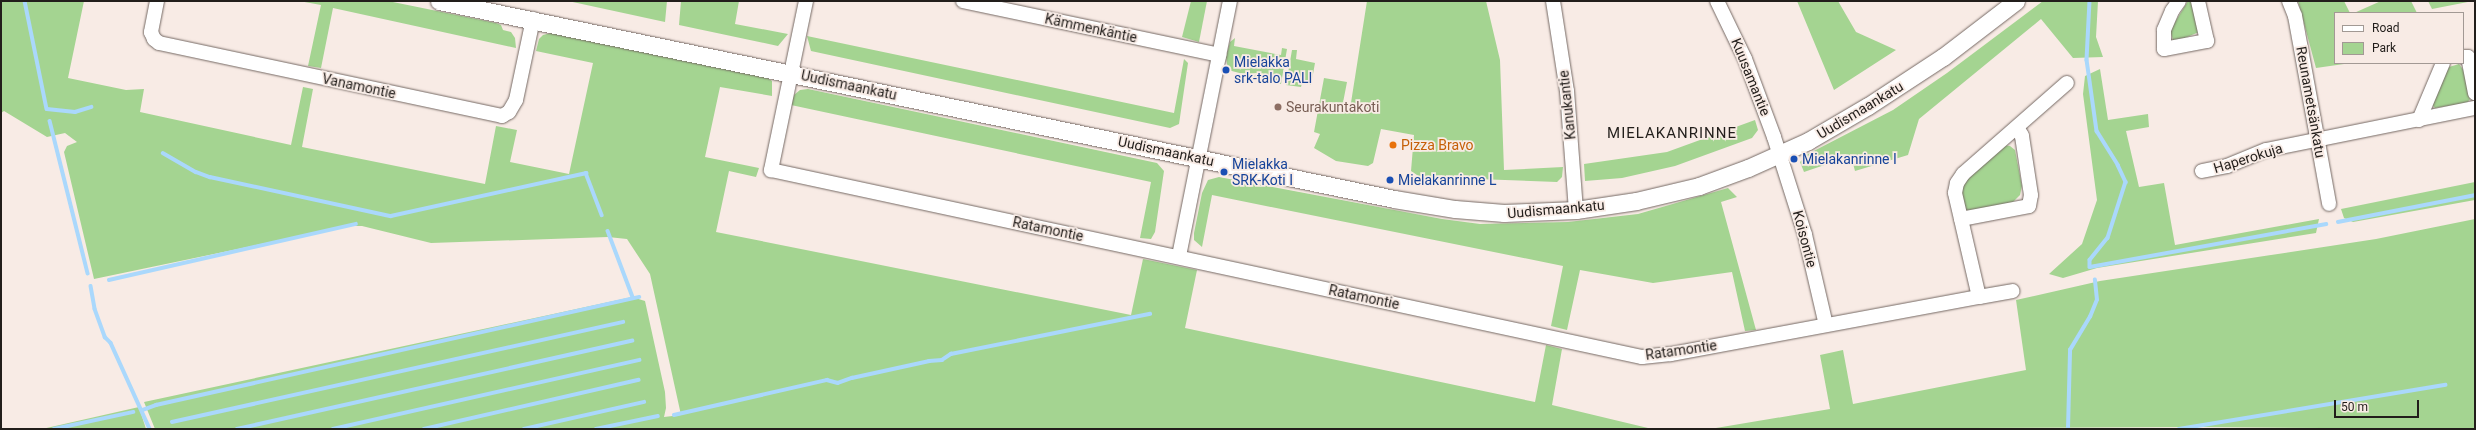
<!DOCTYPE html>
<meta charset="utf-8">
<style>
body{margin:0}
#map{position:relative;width:2476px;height:430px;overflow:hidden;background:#f8ebe5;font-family:Roboto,sans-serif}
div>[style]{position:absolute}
.green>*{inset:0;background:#a4d491}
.stream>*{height:3.5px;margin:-1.75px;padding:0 1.75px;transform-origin:1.75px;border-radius:1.75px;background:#aad8fc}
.roads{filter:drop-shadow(0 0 1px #756964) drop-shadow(0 0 1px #756964)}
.minor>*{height:14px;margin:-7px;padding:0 7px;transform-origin:7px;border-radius:7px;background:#fff}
.tertiary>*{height:17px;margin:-8.5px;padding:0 8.5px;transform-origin:8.5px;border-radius:8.5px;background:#fff}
.dots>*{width:11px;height:11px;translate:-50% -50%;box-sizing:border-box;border:2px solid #f8ebe5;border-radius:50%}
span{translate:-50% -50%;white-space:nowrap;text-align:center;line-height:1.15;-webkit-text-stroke:3.5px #f8ebe5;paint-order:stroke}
.street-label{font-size:14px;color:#221e1b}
.transit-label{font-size:14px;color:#164399}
.left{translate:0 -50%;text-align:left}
.education-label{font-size:14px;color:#785e54}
.food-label{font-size:14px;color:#c56008}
.neighbourhood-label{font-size:15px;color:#221e1b;letter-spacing:1px}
.frame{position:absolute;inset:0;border:2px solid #221e1b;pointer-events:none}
.legend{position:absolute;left:2334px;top:12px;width:130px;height:52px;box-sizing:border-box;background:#f8ebe5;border:1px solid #a29994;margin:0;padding:5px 7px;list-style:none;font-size:12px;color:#221e1b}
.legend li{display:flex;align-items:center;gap:8px;height:20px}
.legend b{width:20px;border:1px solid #a29994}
.scale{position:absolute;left:2334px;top:400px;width:85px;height:18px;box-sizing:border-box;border:2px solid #221e1b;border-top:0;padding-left:5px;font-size:12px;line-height:14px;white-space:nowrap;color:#221e1b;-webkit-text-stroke:3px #f8ebe5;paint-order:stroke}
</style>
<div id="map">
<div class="green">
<i style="clip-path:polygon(1px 1px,84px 1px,68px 78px,126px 90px,144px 89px,140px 112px,291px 145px,303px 87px,313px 89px,302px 147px,485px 184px,496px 126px,517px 130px,510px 162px,569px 174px,593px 63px,536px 51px,539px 39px,543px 35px,551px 33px,766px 77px,772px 81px,772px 96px,720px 87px,705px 157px,759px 168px,756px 177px,729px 171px,716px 232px,1131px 315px,1143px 259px,1197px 270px,1185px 328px,1535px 402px,1546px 345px,1562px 349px,1552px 405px,1648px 428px,1660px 429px,155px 429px,144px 402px,632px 297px,645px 301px,665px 392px,666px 408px,664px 417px,681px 415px,650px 274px,627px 239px,608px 237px,431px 243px,362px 226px,348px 226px,94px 279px,64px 152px,67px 146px,77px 142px,65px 133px,47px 137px,4px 111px,1px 113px)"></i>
<i style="clip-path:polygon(299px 1px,388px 1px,496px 23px,501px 25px,503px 30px,511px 32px,515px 38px,516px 48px,333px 8px,321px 68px,308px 66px,321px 5px)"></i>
<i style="clip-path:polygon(568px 1px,667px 1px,665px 22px)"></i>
<i style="clip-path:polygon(681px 1px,739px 1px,735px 24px,788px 34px,778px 46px,679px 25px)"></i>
<i style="clip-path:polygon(1191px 1px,1207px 1px,1199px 42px,1182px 37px)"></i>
<i style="clip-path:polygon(1367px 1px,1486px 1px,1500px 60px,1504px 170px,1563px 167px,1562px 177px,1557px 182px,1420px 177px,1411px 171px,1414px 135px,1381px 129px,1373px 163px,1368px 166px,1336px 161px,1314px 148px,1320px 134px,1314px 132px,1324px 78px,1347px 82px,1341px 113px,1350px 109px)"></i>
<i style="clip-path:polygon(1797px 1px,1838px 1px,1856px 32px,1896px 50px,1834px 90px)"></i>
<i style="clip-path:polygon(2043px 1px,2098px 1px,2096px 37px,2103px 57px,2073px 58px,2041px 19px,1919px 119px,1908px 155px,1855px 171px,1851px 156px,1804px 172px,1800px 162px,1808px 154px,1893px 110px,1947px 73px)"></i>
<i style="clip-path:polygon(2188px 1px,2191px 1px,2199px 32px,2180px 40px,2173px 40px,2170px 30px)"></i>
<i style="clip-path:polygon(2298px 1px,2344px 1px,2350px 13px,2335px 13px,2335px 63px,2351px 63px,2316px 68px)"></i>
<i style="clip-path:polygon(2381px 1px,2411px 1px,2417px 13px,2354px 13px)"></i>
<i style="clip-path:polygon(2428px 1px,2473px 1px,2432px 9px)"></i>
<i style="clip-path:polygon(807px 36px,1174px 113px,1184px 59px,1188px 63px,1179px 124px,1170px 128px,811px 51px)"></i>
<i style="clip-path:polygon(1235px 38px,1234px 46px,1281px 55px,1282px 48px,1287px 49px,1281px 84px,1228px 70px,1226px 57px,1230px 42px)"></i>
<i style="clip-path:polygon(1292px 50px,1297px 50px,1296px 59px,1315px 63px,1311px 85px,1302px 83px,1301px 87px,1286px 85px)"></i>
<i style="clip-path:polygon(2459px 64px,2465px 72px,2470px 99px,2467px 103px,2435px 108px,2432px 105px,2446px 71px,2449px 67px)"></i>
<i style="clip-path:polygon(2100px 69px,2108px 120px,2148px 114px,2149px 127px,2126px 131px,2139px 187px,2164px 183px,2175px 245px,2319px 219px,2316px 233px,2097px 268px,2063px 278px,2049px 274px,2082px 244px,2097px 200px,2083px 94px,2085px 76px)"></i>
<i style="clip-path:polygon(808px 89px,1157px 163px,1164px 171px,1155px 232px,1151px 239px,1140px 238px,1151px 182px,791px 105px,794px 95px,800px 90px)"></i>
<i style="clip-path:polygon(1755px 120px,1758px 130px,1752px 138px,1675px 166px,1622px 178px,1585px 181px,1584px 164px,1667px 152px)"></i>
<i style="clip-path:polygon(2004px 145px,2010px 146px,2015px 150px,2022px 186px,2020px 195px,2012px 203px,1970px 212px,1964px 210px,1960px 186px,1970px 174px)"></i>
<i style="clip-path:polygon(1219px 177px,1442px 219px,1480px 224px,1568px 222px,1638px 214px,1728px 188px,1737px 197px,1721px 202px,1756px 330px,1745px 331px,1732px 272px,1653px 283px,1580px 270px,1567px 330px,1551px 326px,1563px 266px,1212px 195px,1202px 247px,1194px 240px,1194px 233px,1202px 193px,1208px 180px)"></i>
<i style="clip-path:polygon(2475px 182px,2475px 200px,2353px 222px,2344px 218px,2341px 209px)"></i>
<i style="clip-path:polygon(2475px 219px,2475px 429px,2199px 427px,1710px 429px,1830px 409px,1820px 355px,1843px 350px,1853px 404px,2026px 370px,2016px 300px,2100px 281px,2376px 239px)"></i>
<i style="clip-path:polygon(139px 407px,146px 429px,42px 429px)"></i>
</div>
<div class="stream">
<i style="left:25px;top:1px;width:110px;rotate:78.5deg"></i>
<i style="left:47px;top:109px;width:28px;rotate:6deg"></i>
<i style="left:75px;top:112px;width:17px;rotate:-17deg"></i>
<i style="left:2090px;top:1px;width:59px;rotate:92.9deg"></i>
<i style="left:2087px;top:60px;width:72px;rotate:82deg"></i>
<i style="left:2097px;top:131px;width:40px;rotate:58deg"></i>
<i style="left:2118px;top:165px;width:19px;rotate:65deg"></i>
<i style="left:2126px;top:182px;width:59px;rotate:107.8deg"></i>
<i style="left:2108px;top:238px;width:28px;rotate:129deg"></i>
<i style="left:2090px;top:260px;width:7px;rotate:90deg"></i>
<i style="left:2090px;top:267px;width:240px;rotate:-10.3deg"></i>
<i style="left:50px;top:121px;width:157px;rotate:76deg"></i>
<i style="left:163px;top:153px;width:38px;rotate:30deg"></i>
<i style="left:196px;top:172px;width:15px;rotate:20deg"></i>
<i style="left:210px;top:177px;width:185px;rotate:12.2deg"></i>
<i style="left:391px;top:216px;width:200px;rotate:-12.4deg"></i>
<i style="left:586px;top:173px;width:45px;rotate:69.1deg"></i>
<i style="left:2338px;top:222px;width:140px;rotate:-11.1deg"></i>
<i style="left:608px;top:231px;width:71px;rotate:69.3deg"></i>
<i style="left:109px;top:280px;width:253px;rotate:-12.8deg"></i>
<i style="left:91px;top:286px;width:23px;rotate:80deg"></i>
<i style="left:95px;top:309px;width:30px;rotate:70deg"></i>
<i style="left:105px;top:337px;width:8px;rotate:45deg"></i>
<i style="left:111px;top:343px;width:94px;rotate:65.6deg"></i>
<i style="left:143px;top:410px;width:14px;rotate:-21deg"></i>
<i style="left:156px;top:405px;width:495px;rotate:-12.6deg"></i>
<i style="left:674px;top:415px;width:157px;rotate:-12.9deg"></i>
<i style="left:827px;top:380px;width:11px;rotate:15deg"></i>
<i style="left:838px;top:383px;width:15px;rotate:-20deg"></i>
<i style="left:852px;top:378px;width:79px;rotate:-12.4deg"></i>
<i style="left:929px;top:361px;width:13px;rotate:-4deg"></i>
<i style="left:942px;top:360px;width:11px;rotate:-34deg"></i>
<i style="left:951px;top:354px;width:203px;rotate:-11.4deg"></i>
<i style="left:172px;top:422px;width:462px;rotate:-12.5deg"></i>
<i style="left:54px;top:429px;width:81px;rotate:-12.1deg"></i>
<i style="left:237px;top:429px;width:405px;rotate:-12.6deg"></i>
<i style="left:333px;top:429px;width:314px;rotate:-12.7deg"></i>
<i style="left:424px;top:429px;width:220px;rotate:-12.9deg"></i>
<i style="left:524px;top:429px;width:123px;rotate:-12.7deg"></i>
<i style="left:596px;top:429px;width:63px;rotate:-11.8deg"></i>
<i style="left:2068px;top:429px;width:79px;rotate:-88.5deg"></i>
<i style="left:2070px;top:350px;width:39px;rotate:-59deg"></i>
<i style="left:2090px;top:317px;width:18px;rotate:-68deg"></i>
<i style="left:2097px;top:300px;width:20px;rotate:-96deg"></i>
<i style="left:2179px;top:429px;width:270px;rotate:-9.4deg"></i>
</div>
<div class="roads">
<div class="minor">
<i style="left:157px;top:1px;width:32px;rotate:101deg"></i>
<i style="left:151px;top:32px;width:8px;rotate:67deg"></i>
<i style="left:154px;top:39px;width:6px;rotate:39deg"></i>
<i style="left:159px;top:43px;width:351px;rotate:12deg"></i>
<i style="left:502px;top:116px;width:8px;rotate:-30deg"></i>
<i style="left:509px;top:112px;width:14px;rotate:-60deg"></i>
<i style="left:516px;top:100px;width:83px;rotate:-78.1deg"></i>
<i style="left:806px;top:1px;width:173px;rotate:101.7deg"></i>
<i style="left:771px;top:170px;width:891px;rotate:12.12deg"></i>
<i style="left:1642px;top:357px;width:29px;rotate:-6deg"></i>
<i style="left:1671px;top:354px;width:313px;rotate:-10.5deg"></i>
<i style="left:1979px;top:297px;width:107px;rotate:-103deg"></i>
<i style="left:1955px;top:193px;width:10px;rotate:-79deg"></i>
<i style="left:1957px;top:183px;width:11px;rotate:-56deg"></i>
<i style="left:1963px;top:174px;width:138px;rotate:-41.2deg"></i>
<i style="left:963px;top:1px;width:262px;rotate:11.9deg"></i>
<i style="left:1553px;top:1px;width:91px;rotate:81.2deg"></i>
<i style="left:1567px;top:91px;width:119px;rotate:85.7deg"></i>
<i style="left:1717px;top:1px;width:64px;rotate:64.2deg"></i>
<i style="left:1745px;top:59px;width:83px;rotate:69.6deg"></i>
<i style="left:1774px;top:137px;width:103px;rotate:72.4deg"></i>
<i style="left:1805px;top:235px;width:92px;rotate:76.9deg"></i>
<i style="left:2179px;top:1px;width:12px;rotate:125deg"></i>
<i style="left:2172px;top:11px;width:21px;rotate:113deg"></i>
<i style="left:2164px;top:30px;width:19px;rotate:90deg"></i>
<i style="left:2164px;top:49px;width:44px;rotate:-10.5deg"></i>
<i style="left:2207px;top:41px;width:41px;rotate:-102.7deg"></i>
<i style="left:2289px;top:1px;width:16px;rotate:68deg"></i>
<i style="left:2295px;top:16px;width:191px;rotate:79.7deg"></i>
<i style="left:2463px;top:57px;width:5px"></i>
<i style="left:2468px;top:57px;width:37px;rotate:79deg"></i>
<i style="left:2419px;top:120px;width:62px;rotate:-67.2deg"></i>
<i style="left:2202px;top:171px;width:25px;rotate:-11deg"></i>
<i style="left:2227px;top:166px;width:42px;rotate:-22.3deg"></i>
<i style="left:2266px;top:150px;width:213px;rotate:-11.4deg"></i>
<i style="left:1961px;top:219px;width:69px;rotate:-10.8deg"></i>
<i style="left:2029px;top:206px;width:11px;rotate:-80deg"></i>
<i style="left:2031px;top:195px;width:60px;rotate:-98.7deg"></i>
<i style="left:2022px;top:136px;width:10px;rotate:-119deg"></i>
<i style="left:1179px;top:256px;width:260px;rotate:-78.7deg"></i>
<i style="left:1979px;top:297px;width:34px;rotate:-10deg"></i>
</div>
<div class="tertiary">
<i style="left:439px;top:1px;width:975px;rotate:11.71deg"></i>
<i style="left:1394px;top:199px;width:62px;rotate:9.3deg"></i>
<i style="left:1455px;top:209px;width:49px;rotate:4.7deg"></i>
<i style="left:1504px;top:213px;width:72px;rotate:-2.4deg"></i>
<i style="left:1576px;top:210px;width:61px;rotate:-8.5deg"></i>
<i style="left:1636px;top:201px;width:65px;rotate:-13.4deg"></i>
<i style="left:1699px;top:186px;width:52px;rotate:-20.2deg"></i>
<i style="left:1748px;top:168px;width:66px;rotate:-24.2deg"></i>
<i style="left:1808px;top:141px;width:69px;rotate:-30.3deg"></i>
<i style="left:1868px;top:106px;width:90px;rotate:-33.2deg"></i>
<i style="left:1943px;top:57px;width:92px;rotate:-37.5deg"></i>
</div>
</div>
<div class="dots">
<i style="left:1226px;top:70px;background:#1a4fb4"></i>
<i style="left:1278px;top:107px;background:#8d6e63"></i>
<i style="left:1393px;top:145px;background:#e8710a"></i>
<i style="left:1794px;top:159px;background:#1a4fb4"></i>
<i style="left:1224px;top:172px;background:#1a4fb4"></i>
<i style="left:1390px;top:180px;background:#1a4fb4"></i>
</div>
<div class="street-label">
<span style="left:1091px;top:28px;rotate:12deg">Kämmenkäntie</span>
<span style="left:1751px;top:77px;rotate:68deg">Kuusamantie</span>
<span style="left:849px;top:85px;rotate:12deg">Uudismaankatu</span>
<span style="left:359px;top:86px;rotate:12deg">Vanamontie</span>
<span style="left:2311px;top:102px;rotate:80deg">Reunametsänkatu</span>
<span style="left:1567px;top:105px;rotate:-96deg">Kanukantie</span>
<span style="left:1860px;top:110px;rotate:-31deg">Uudismaankatu</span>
<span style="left:1166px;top:151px;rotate:12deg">Uudismaankatu</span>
<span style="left:2248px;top:158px;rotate:-17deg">Haperokuja</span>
<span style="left:1556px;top:209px;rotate:-5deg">Uudismaankatu</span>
<span style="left:1048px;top:229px;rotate:12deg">Ratamontie</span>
<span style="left:1805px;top:239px;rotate:75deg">Koisontie</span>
<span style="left:1364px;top:297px;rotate:12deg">Ratamontie</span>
<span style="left:1681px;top:350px;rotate:-8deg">Ratamontie</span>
</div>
<div class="transit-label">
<span class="left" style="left:1234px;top:70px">Mielakka<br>srk-talo PALI</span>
<span class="left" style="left:1802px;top:159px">Mielakanrinne I</span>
<span class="left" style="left:1232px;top:172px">Mielakka<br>SRK-Koti I</span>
<span class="left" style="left:1398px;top:180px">Mielakanrinne L</span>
</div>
<div class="education-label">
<span class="left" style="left:1286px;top:107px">Seurakuntakoti</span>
</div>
<div class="food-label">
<span class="left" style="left:1401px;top:145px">Pizza Bravo</span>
</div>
<div class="neighbourhood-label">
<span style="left:1672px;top:134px">MIELAKANRINNE</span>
</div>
<div class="frame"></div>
<ul class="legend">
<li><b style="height:5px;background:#fff"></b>Road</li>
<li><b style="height:11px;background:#a4d491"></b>Park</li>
</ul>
<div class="scale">50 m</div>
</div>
